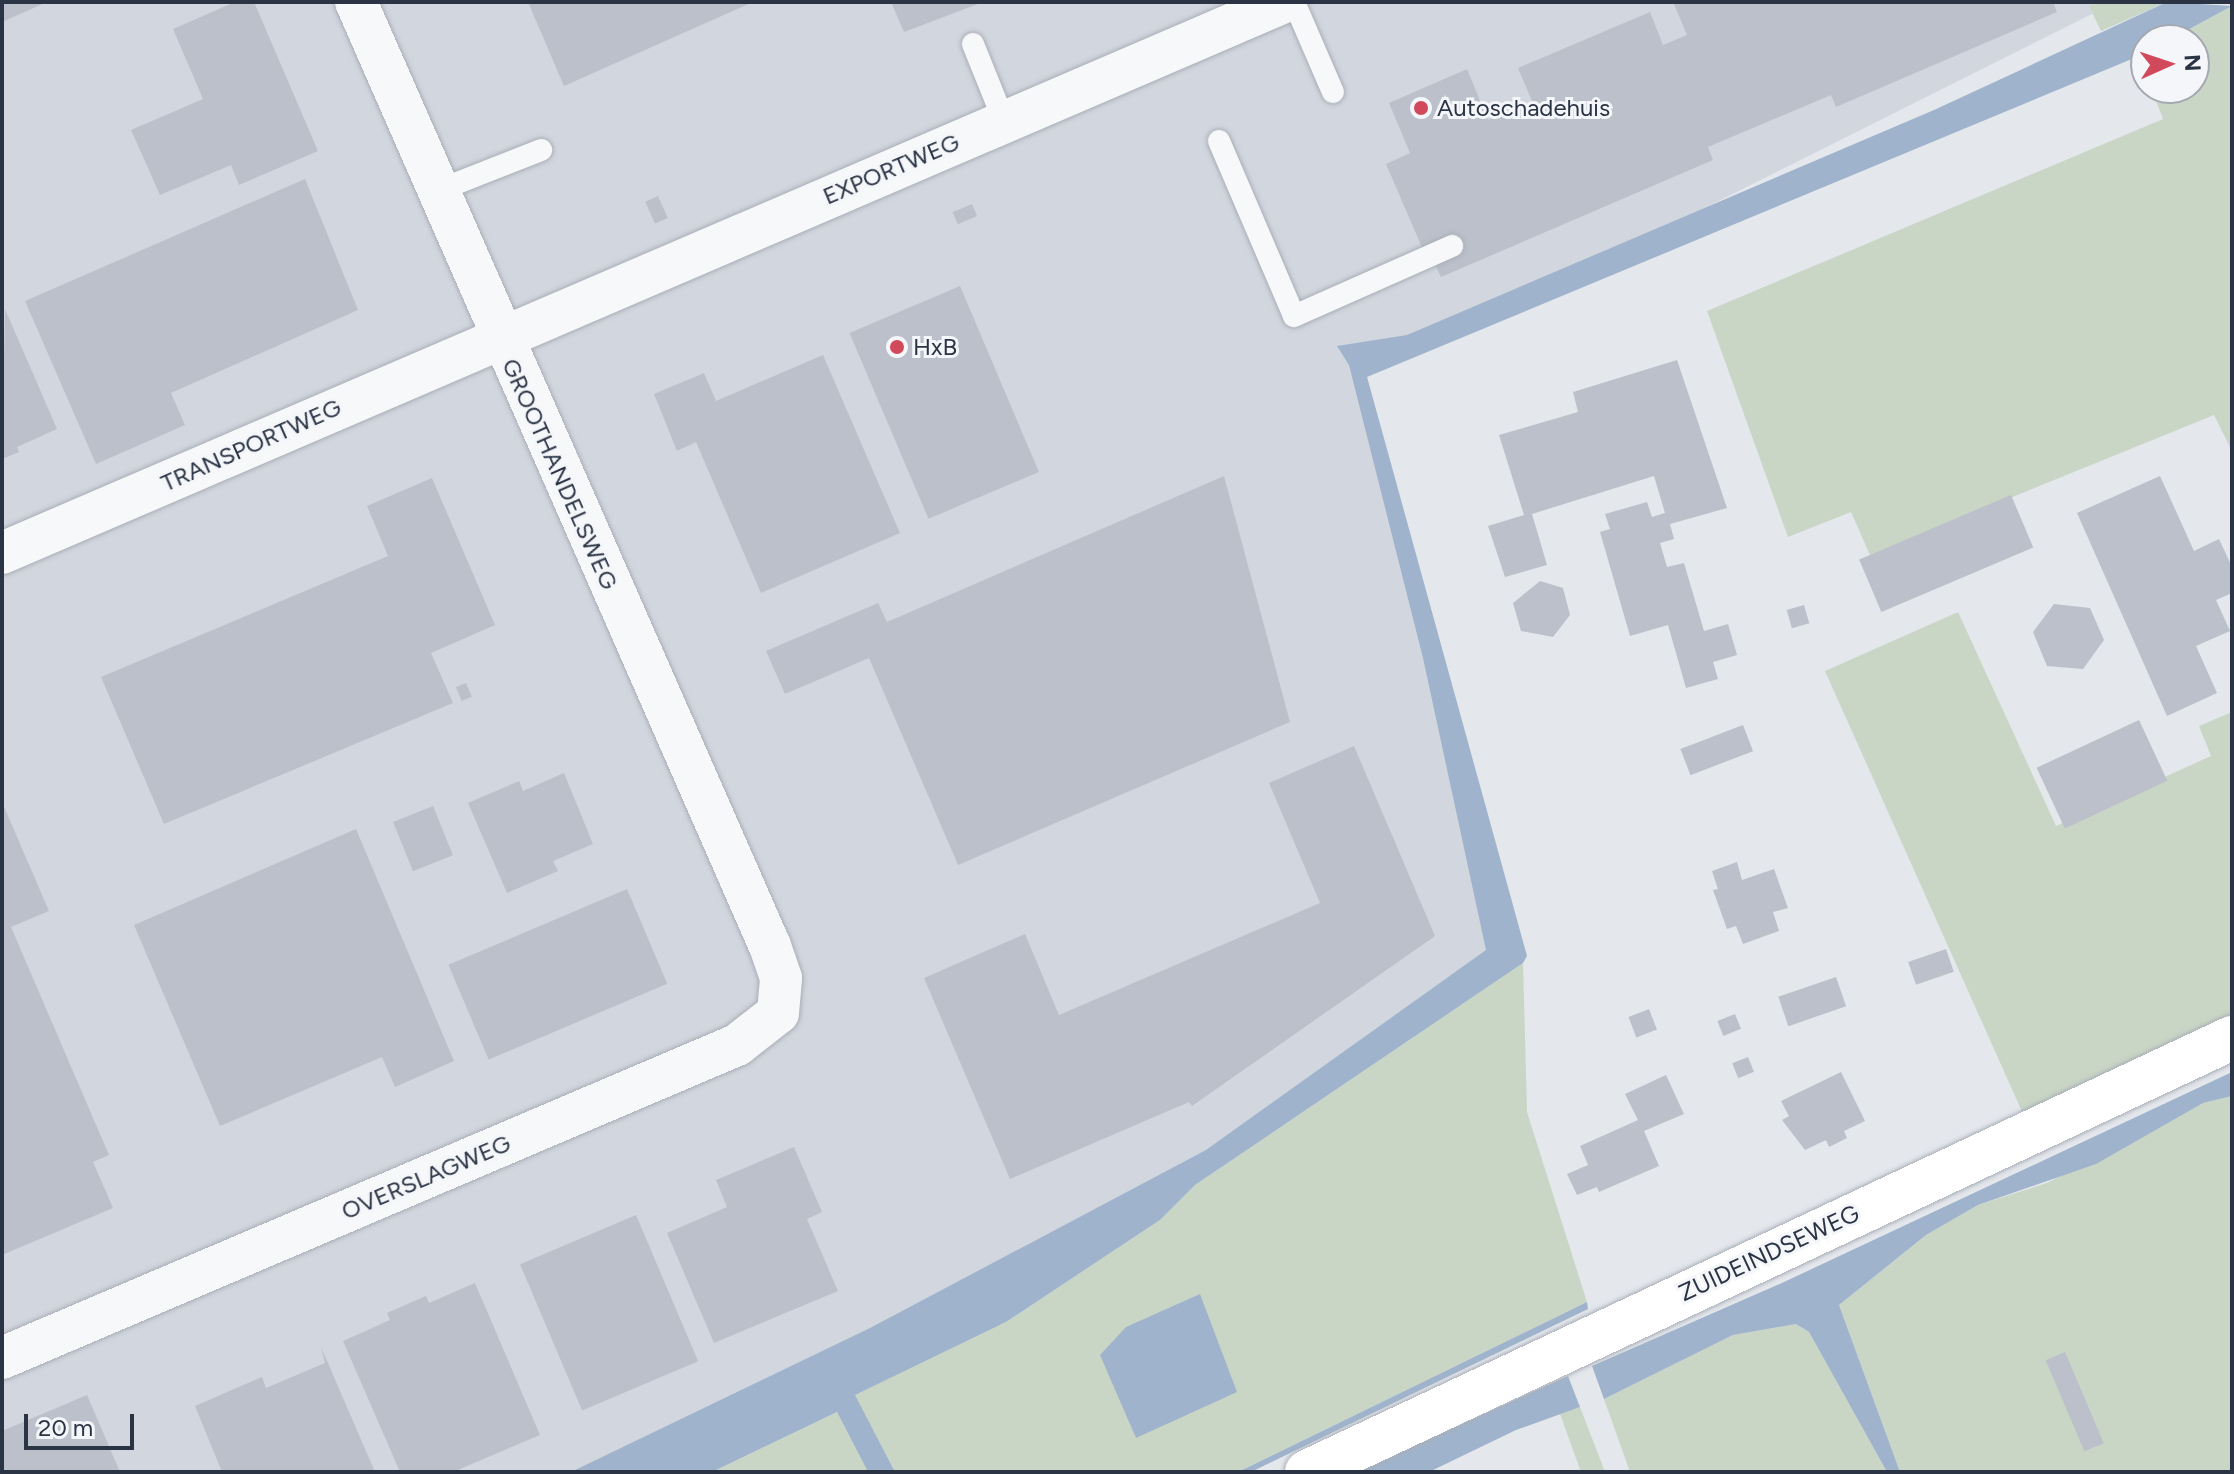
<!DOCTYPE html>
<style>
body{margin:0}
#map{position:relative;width:2234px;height:1474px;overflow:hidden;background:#e4e7ec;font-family:Figtree,sans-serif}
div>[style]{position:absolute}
.built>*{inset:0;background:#d2d6de}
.green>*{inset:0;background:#c9d6c5}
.water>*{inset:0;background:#9fb4cc}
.building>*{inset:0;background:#bbc0ca;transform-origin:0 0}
.roads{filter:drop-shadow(0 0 2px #a9aeb7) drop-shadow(0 0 2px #a9aeb7)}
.lane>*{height:22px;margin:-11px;padding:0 11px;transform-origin:11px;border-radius:11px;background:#f7f8fa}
.street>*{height:42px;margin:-21px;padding:0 21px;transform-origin:21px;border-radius:21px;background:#f7f8fa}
.secondary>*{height:44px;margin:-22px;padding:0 22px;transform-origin:22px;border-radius:22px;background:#fff}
.dots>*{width:22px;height:22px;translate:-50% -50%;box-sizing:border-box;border:4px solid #f4f6f9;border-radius:50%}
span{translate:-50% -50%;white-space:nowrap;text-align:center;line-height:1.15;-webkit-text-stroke:6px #f4f6f9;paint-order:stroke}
.poi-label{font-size:24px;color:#2b3445}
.left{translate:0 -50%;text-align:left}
.street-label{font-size:24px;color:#2b3445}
.frame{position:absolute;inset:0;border:4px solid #2b3445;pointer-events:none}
.north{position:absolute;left:2130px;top:24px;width:80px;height:80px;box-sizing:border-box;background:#f4f6f9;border:2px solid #a4a8b1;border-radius:50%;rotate:87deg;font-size:22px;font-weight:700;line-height:32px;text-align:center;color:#2b3445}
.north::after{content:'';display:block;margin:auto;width:28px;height:36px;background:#d1495b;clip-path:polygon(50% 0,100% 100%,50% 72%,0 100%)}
.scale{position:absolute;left:24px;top:1414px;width:110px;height:36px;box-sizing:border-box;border:4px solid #2b3445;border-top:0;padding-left:10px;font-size:24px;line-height:28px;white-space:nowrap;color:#2b3445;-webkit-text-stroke:6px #f4f6f9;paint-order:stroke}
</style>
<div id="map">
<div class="built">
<i style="clip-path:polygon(2px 2px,2116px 2px,1367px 377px,1527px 956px,1426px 1030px,639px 1472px,2px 1472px)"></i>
</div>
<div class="green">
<i style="clip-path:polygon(2098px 2px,2167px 2px,2101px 31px,2089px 6px)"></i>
<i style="clip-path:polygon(2232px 6px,2232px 451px,2214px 415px,1870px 555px,1851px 512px,1788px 537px,1707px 311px,2163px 119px,2151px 88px,2194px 88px,2194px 40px,2169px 40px)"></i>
<i style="clip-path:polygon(1958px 612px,2056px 826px,2211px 756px,2199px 726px,2232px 712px,2232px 1018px,2024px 1116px,1825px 671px)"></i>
<i style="clip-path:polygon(1523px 963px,1527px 1112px,1587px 1302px,1238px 1472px,895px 1472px,854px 1395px,1006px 1322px,1160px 1220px,1195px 1185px)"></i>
<i style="clip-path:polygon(2232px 1096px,2232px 1472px,1900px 1472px,1839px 1305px,1926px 1235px,1978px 1205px,2047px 1183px,2203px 1103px)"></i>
<i style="clip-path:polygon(1796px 1324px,1809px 1332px,1887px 1472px,1630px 1472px,1604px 1399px,1733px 1335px)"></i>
<i style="clip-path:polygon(1580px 1407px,1605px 1472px,1581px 1472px,1560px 1414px)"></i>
<i style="clip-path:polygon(837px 1412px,868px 1472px,712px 1472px)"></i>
</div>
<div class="water">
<i style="clip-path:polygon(2167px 2px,2232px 6px,2169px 40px,2146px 40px,2146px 52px,2139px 56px,1367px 377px,1527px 956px,1523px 963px,1195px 1185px,1160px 1220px,1006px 1322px,855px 1395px,895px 1472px,868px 1472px,837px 1412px,712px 1472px,571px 1472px,870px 1328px,1206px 1150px,1486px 950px,1423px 658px,1349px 365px,1337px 346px,1407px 335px,1934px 110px)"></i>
<i style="clip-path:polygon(2232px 1072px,2232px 1096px,2203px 1103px,2096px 1164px,1978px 1205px,1926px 1235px,1839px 1305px,1900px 1472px,1887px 1472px,1809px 1332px,1796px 1324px,1733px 1335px,1604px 1399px,1592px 1366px,1784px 1282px)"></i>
<i style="clip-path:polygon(1200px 1294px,1237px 1392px,1136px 1438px,1100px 1355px,1126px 1327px)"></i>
<i style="clip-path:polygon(1587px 1302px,1588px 1309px,1251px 1472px,1238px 1472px)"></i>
<i style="clip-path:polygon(1568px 1376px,1580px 1407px,1516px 1430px,1429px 1472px,1355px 1472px)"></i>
</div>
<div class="building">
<i style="clip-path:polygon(2px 2px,47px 2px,2px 22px)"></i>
<i style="clip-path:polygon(235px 2px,254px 2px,318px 151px,239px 185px,231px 165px,160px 195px,131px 130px,203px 99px,173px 29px)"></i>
<i style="clip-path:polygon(528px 2px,753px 2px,564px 86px)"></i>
<i style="clip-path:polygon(891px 2px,983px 2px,904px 32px)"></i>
<i style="clip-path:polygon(1673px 2px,2053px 2px,2057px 12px,1836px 107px,1831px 95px,1708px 147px,1713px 160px,1441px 277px,1435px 264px,1430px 266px,1386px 164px,1410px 153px,1389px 103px,1467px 69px,1488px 120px,1532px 101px,1518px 68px,1650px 12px,1663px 45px,1687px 35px)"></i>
<i style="clip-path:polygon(305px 179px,358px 310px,171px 393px,185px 425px,96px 464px,25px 301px)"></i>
<i style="left:658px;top:196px;width:24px;height:14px;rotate:66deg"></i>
<i style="left:972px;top:204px;width:13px;height:21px;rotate:67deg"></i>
<i style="left:960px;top:286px;width:202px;height:120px;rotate:67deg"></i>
<i style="clip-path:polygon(5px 309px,57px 429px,17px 447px,19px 452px,2px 459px)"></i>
<i style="clip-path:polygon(823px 355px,900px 533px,761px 593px,696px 442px,677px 451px,654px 394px,704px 373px,716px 401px)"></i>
<i style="clip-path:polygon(1677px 360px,1727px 508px,1670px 524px,1674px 539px,1660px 543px,1667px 567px,1684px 563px,1704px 631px,1728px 624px,1737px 655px,1713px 662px,1718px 679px,1686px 688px,1668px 625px,1630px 636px,1600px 532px,1610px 529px,1605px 514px,1647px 502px,1652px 517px,1665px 513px,1654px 476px,1532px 514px,1547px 565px,1505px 577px,1488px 526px,1524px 515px,1499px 435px,1578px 412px,1573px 392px)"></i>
<i style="clip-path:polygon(1224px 476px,1290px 722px,958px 865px,869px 658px,785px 694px,766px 651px,878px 603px,887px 622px)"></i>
<i style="clip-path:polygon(2160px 476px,2194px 551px,2219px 539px,2232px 567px,2232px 593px,2216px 600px,2230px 631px,2196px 646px,2217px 693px,2167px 716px,2077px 513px)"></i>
<i style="clip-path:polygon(432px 478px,495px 625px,431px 653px,453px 703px,164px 824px,101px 677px,388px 556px,367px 506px)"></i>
<i style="left:2011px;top:495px;width:57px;height:165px;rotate:67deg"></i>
<i style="clip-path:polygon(1540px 581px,1563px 588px,1570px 615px,1553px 637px,1521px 631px,1513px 603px)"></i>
<i style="clip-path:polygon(2054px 604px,2090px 608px,2104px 640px,2083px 669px,2047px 666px,2033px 632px)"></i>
<i style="left:1804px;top:605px;width:19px;height:18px;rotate:74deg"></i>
<i style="left:466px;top:683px;width:15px;height:11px;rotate:67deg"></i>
<i style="left:2139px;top:720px;width:67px;height:113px;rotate:65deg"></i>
<i style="left:1743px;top:725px;width:28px;height:67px;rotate:69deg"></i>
<i style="clip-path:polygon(1354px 746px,1435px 936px,1192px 1106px,1189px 1102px,1010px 1179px,924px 978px,1025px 934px,1059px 1015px,1320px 903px,1269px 783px)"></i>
<i style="clip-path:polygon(564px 773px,593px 844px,553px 861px,558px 871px,507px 893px,468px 803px,519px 781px,523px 791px)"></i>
<i style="clip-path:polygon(2px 802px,49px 911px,11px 927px,109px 1155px,93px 1162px,113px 1208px,2px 1255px)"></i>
<i style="left:433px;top:806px;width:53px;height:43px;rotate:68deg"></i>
<i style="clip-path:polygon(356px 829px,454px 1061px,395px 1087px,382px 1057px,220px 1126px,134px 925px)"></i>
<i style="clip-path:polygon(1737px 862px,1742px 880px,1774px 869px,1788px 908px,1773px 912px,1779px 931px,1743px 944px,1736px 926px,1727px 929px,1713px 890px,1718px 889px,1712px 871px)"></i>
<i style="left:627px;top:889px;width:103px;height:194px;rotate:67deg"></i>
<i style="left:1946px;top:949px;width:24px;height:40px;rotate:71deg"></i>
<i style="left:1836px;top:977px;width:31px;height:61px;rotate:71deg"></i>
<i style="left:1649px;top:1009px;width:22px;height:22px;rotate:69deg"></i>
<i style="left:1735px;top:1014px;width:16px;height:19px;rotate:68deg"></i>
<i style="left:1748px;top:1057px;width:16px;height:17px;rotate:68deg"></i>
<i style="clip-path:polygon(1841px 1072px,1865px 1121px,1844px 1131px,1847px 1138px,1829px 1147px,1826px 1140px,1805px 1150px,1782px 1120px,1789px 1116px,1781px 1101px)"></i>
<i style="clip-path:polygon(1666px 1075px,1684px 1114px,1644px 1131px,1659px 1166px,1599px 1192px,1597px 1187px,1577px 1195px,1567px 1174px,1588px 1165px,1580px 1146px,1638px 1120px,1625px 1094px)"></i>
<i style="clip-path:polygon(794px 1147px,822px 1212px,807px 1219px,838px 1291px,714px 1343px,667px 1233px,727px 1207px,716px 1180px)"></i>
<i style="left:636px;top:1215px;width:159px;height:126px;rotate:67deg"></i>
<i style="clip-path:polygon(475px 1283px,540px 1435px,453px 1472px,400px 1472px,343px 1341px,390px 1320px,387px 1313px,426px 1296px,429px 1303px)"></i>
<i style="clip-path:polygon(321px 1347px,375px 1472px,222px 1472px,195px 1406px,262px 1377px,266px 1388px,325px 1363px)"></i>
<i style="left:2065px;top:1352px;width:99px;height:21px;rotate:67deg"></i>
<i style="clip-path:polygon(87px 1395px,120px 1472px,2px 1472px,2px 1431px)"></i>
</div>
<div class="roads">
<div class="lane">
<i style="left:1294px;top:2px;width:98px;rotate:66.6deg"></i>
<i style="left:973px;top:44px;width:83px;rotate:68.1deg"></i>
<i style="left:1219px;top:141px;width:190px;rotate:66.8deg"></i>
<i style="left:1294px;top:316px;width:173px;rotate:-23.9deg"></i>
<i style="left:437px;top:191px;width:112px;rotate:-21.5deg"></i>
</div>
<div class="street">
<i style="left:2px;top:553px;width:1395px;rotate:-23.26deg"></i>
<i style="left:2px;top:1358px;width:799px;rotate:-23.07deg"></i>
<i style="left:737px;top:1045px;width:52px;rotate:-38deg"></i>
<i style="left:778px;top:1013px;width:35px;rotate:-85deg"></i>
<i style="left:781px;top:978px;width:36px;rotate:-109deg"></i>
<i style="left:769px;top:944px;width:1029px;rotate:-113.67deg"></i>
</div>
<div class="secondary">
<i style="left:1307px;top:1472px;width:1022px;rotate:-25.14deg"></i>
</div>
</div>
<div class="dots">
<i style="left:1421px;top:108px;background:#d1495b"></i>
<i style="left:897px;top:347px;background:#d1495b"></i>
</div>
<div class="poi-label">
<span class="left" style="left:1437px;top:108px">Autoschadehuis</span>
<span class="left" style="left:913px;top:347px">HxB</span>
</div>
<div class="street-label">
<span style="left:891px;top:169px;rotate:-23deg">EXPORTWEG</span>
<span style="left:251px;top:445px;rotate:-24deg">TRANSPORTWEG</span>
<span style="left:560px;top:474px;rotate:66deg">GROOTHANDELSWEG</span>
<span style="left:426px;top:1177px;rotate:-23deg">OVERSLAGWEG</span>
<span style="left:1769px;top:1253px;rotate:-25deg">ZUIDEINDSEWEG</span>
</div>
<div class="frame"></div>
<div class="north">N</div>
<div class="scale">20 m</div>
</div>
